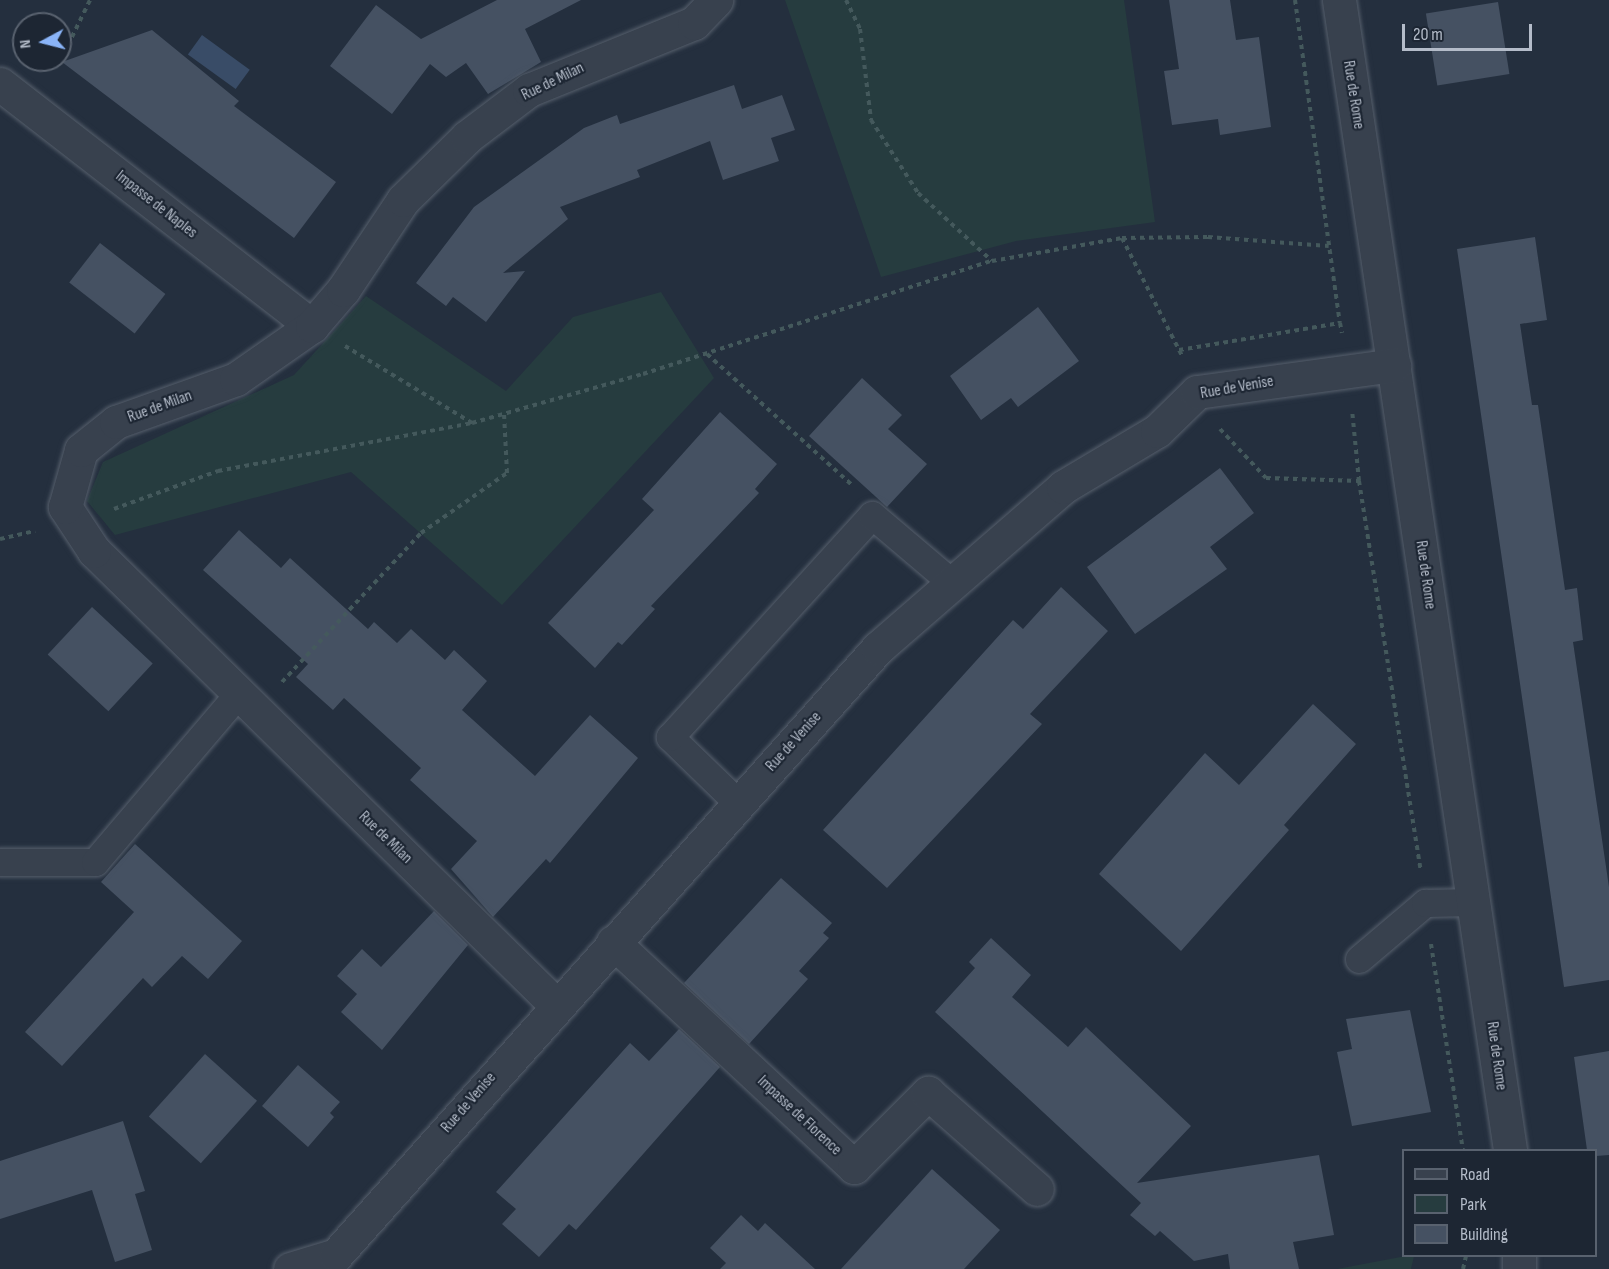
<!DOCTYPE html>
<style>
body{margin:0}
#map{position:relative;width:1609px;height:1269px;overflow:hidden;background:#242f3e;font-family:"Sofia Sans Condensed",sans-serif}
div>[style]{position:absolute}
.green>*{inset:0;background:#263c3f}
.water>*{inset:0;background:#394c67;transform-origin:0 0}
.building>*{inset:0;background:#455162;transform-origin:0 0}
.path>*{height:4px;margin-top:-2px;transform-origin:0;background:repeating-linear-gradient(90deg,#44595c 0 4.5px,transparent 0 9px)}
.roads{filter:drop-shadow(0 0 2px #565f6c) drop-shadow(0 0 2px #565f6c)}
.service>*{height:27px;margin:-13.5px;padding:0 13.5px;transform-origin:13.5px;border-radius:13.5px;background:#38414e}
.minor>*{height:33px;margin:-16.5px;padding:0 16.5px;transform-origin:16.5px;border-radius:16.5px;background:#38414e}
span{translate:-50% -50%;white-space:nowrap;text-align:center;line-height:1.15;-webkit-text-stroke:4.5px #1d2633;paint-order:stroke}
.street-label{font-size:16px;color:#b4bcc9}
.legend{position:absolute;left:1402px;top:1149px;width:195px;height:108px;box-sizing:border-box;background:#1d2633;border:2px solid #59626f;margin:0;padding:8px 10px;list-style:none;font-size:18px;color:#b4bcc9}
.legend li{display:flex;align-items:center;gap:12px;height:30px}
.legend b{width:30px;border:2px solid #59626f}
.north{position:absolute;left:12px;top:12px;width:60px;height:60px;box-sizing:border-box;background:#1d2633;border:2px solid #59626f;border-radius:50%;rotate:263deg;font-size:16px;font-weight:700;line-height:24px;text-align:center;color:#b4bcc9}
.north::after{content:'';display:block;margin:auto;width:21px;height:27px;background:#8ab4f8;clip-path:polygon(50% 0,100% 100%,50% 72%,0 100%)}
.scale{position:absolute;left:1402px;top:24px;width:130px;height:27px;box-sizing:border-box;border:3px solid #b4bcc9;border-top:0;padding-left:8px;font-size:18px;line-height:21px;white-space:nowrap;color:#b4bcc9;-webkit-text-stroke:4px #1d2633;paint-order:stroke}
</style>
<div id="map">
<div class="green">
<i style="clip-path:polygon(785px 0,1124px 0,1155px 222px,1016px 241px,881px 277px)"></i>
<i style="clip-path:polygon(661px 292px,714px 378px,502px 605px,351px 472px,115px 535px,87px 501px,103px 462px,294px 375px,366px 296px,506px 391px,573px 317px)"></i>
<i style="clip-path:polygon(1406px 1256px,1414px 1256px,1411px 1269px,1337px 1269px)"></i>
</div>
<div class="water">
<i style="left:202px;top:35px;width:59px;height:24px;rotate:36deg"></i>
</div>
<div class="building">
<i style="clip-path:polygon(497px 0,581px 0,525px 29px,541px 62px,488px 94px,466px 63px,446px 77px,430px 64px,392px 114px,330px 66px,376px 5px,421px 39px)"></i>
<i style="clip-path:polygon(1169px 0,1230px 0,1236px 40px,1259px 37px,1271px 127px,1220px 135px,1218px 119px,1172px 125px,1164px 71px,1179px 69px)"></i>
<i style="left:1498px;top:2px;width:73px;height:73px;rotate:81deg"></i>
<i style="clip-path:polygon(152px 30px,239px 101px,234px 106px,336px 182px,294px 238px,62px 62px)"></i>
<i style="clip-path:polygon(734px 85px,742px 109px,782px 95px,795px 130px,771px 138px,779px 161px,723px 180px,710px 141px,637px 170px,640px 177px,560px 207px,568px 219px,503px 273px,525px 271px,486px 322px,453px 297px,446px 306px,416px 283px,474px 207px,584px 128px,617px 115px,620px 124px)"></i>
<i style="clip-path:polygon(1535px 237px,1547px 320px,1520px 324px,1532px 405px,1538px 405px,1565px 590px,1577px 588px,1583px 640px,1573px 642px,1609px 887px,1609px 980px,1564px 987px,1457px 249px)"></i>
<i style="left:100px;top:243px;width:83px;height:50px;rotate:38deg"></i>
<i style="clip-path:polygon(1038px 307px,1079px 361px,1018px 407px,1011px 398px,981px 420px,950px 376px)"></i>
<i style="clip-path:polygon(862px 378px,902px 415px,888px 429px,927px 464px,887px 507px,809px 436px)"></i>
<i style="clip-path:polygon(720px 412px,777px 464px,755px 489px,759px 493px,651px 606px,655px 609px,622px 645px,618px 642px,595px 668px,548px 623px,654px 510px,642px 499px)"></i>
<i style="clip-path:polygon(1220px 468px,1254px 513px,1210px 547px,1227px 569px,1135px 634px,1087px 567px)"></i>
<i style="clip-path:polygon(239px 530px,281px 568px,290px 558px,368px 629px,374px 622px,397px 643px,411px 629px,445px 660px,454px 650px,487px 681px,462px 710px,535px 776px,590px 715px,638px 758px,550px 863px,546px 859px,493px 917px,451px 869px,477px 841px,410px 780px,421px 768px,344px 698px,333px 710px,296px 677px,308px 664px,203px 570px)"></i>
<i style="clip-path:polygon(1061px 587px,1108px 631px,1030px 714px,1042px 724px,887px 888px,823px 830px,1013px 620px,1023px 629px)"></i>
<i style="left:92px;top:607px;width:83px;height:65px;rotate:43deg"></i>
<i style="clip-path:polygon(1313px 704px,1356px 744px,1284px 825px,1289px 830px,1181px 951px,1099px 874px,1205px 753px,1239px 785px)"></i>
<i style="clip-path:polygon(135px 844px,242px 941px,208px 979px,182px 956px,152px 987px,143px 978px,62px 1066px,25px 1032px,134px 912px,101px 882px)"></i>
<i style="clip-path:polygon(781px 878px,832px 923px,823px 933px,829px 938px,799px 971px,808px 979px,749px 1044px,684px 983px)"></i>
<i style="clip-path:polygon(434px 911px,468px 945px,382px 1050px,341px 1012px,357px 994px,337px 976px,362px 949px,381px 967px)"></i>
<i style="clip-path:polygon(991px 938px,1031px 975px,1012px 997px,1068px 1047px,1086px 1027px,1191px 1126px,1137px 1183px,1319px 1155px,1334px 1235px,1293px 1242px,1299px 1269px,1230px 1269px,1228px 1254px,1194px 1261px,1160px 1231px,1155px 1236px,1130px 1215px,1141px 1203px,935px 1012px,975px 968px,969px 962px)"></i>
<i style="clip-path:polygon(1410px 1010px,1431px 1112px,1352px 1126px,1337px 1052px,1352px 1049px,1346px 1019px)"></i>
<i style="clip-path:polygon(679px 1029px,720px 1067px,576px 1230px,569px 1224px,539px 1257px,502px 1224px,516px 1209px,496px 1192px,630px 1043px,649px 1061px)"></i>
<i style="clip-path:polygon(1609px 1051px,1609px 1155px,1596px 1156px,1596px 1150px,1587px 1150px,1574px 1057px)"></i>
<i style="left:205px;top:1054px;width:70px;height:84px;rotate:42deg"></i>
<i style="clip-path:polygon(298px 1065px,340px 1102px,330px 1113px,334px 1117px,308px 1147px,262px 1106px)"></i>
<i style="clip-path:polygon(123px 1121px,145px 1191px,135px 1194px,152px 1250px,115px 1262px,92px 1190px,0 1219px,0 1161px)"></i>
<i style="clip-path:polygon(932px 1169px,1000px 1230px,964px 1269px,841px 1269px)"></i>
<i style="clip-path:polygon(741px 1215px,758px 1231px,765px 1223px,815px 1269px,720px 1269px,726px 1263px,710px 1248px)"></i>
</div>
<div class="path">
<i style="left:846px;top:0;width:32px;rotate:64deg"></i>
<i style="left:860px;top:29px;width:92px;rotate:83.1deg"></i>
<i style="left:871px;top:120px;width:87px;rotate:57.2deg"></i>
<i style="left:918px;top:193px;width:100px;rotate:42.6deg"></i>
<i style="left:992px;top:261px;width:132px;rotate:-10deg"></i>
<i style="left:1122px;top:238px;width:132px;rotate:63deg"></i>
<i style="left:1295px;top:0;width:326px;rotate:82.1deg"></i>
<i style="left:60px;top:50px;width:9px;rotate:-32deg"></i>
<i style="left:68px;top:45px;width:50px;rotate:-63.9deg"></i>
<i style="left:1122px;top:238px;width:86px;rotate:-0.7deg"></i>
<i style="left:1208px;top:237px;width:121px;rotate:4.3deg"></i>
<i style="left:345px;top:346px;width:149px;rotate:31.2deg"></i>
<i style="left:472px;top:423px;width:178px;rotate:-16deg"></i>
<i style="left:643px;top:374px;width:366px;rotate:-18deg"></i>
<i style="left:1179px;top:350px;width:163px;rotate:-9.5deg"></i>
<i style="left:1340px;top:323px;width:10px;rotate:79deg"></i>
<i style="left:707px;top:354px;width:195px;rotate:42.1deg"></i>
<i style="left:1220px;top:429px;width:67px;rotate:46.8deg"></i>
<i style="left:1266px;top:478px;width:93px;rotate:1.8deg"></i>
<i style="left:1359px;top:481px;width:72px;rotate:-95.6deg"></i>
<i style="left:1359px;top:481px;width:392px;rotate:81deg"></i>
<i style="left:114px;top:509px;width:111px;rotate:-20.1deg"></i>
<i style="left:218px;top:471px;width:258px;rotate:-10.7deg"></i>
<i style="left:0;top:539px;width:36px;rotate:-13deg"></i>
<i style="left:282px;top:682px;width:204px;rotate:-47deg"></i>
<i style="left:421px;top:533px;width:105px;rotate:-34.9deg"></i>
<i style="left:507px;top:473px;width:59px;rotate:-92.9deg"></i>
<i style="left:1431px;top:944px;width:208px;rotate:81.2deg"></i>
<i style="left:1463px;top:1269px;width:13px;rotate:-77deg"></i>
</div>
<div class="roads">
<div class="service">
<i style="left:738px;top:803px;width:95px;rotate:-135.9deg"></i>
<i style="left:670px;top:737px;width:300px;rotate:-47.7deg"></i>
<i style="left:872px;top:515px;width:104px;rotate:40.3deg"></i>
<i style="left:0;top:862px;width:95px"></i>
<i style="left:95px;top:862px;width:221px;rotate:-49.6deg"></i>
<i style="left:1359px;top:959px;width:87px;rotate:-40.3deg"></i>
<i style="left:1425px;top:903px;width:49px;rotate:-1.2deg"></i>
</div>
<div class="minor">
<i style="left:1339px;top:0;width:1163px;rotate:81.54deg"></i>
<i style="left:0;top:84px;width:395px;rotate:37.8deg"></i>
<i style="left:613px;top:942px;width:330px;rotate:43deg"></i>
<i style="left:854px;top:1167px;width:105px;rotate:-45deg"></i>
<i style="left:928px;top:1093px;width:145px;rotate:41.4deg"></i>
<i style="left:556px;top:1005px;width:648px;rotate:-135.5deg"></i>
<i style="left:94px;top:551px;width:53px;rotate:-123.4deg"></i>
<i style="left:65px;top:507px;width:59px;rotate:-74.3deg"></i>
<i style="left:81px;top:450px;width:45px;rotate:-38.7deg"></i>
<i style="left:116px;top:422px;width:127px;rotate:-19.7deg"></i>
<i style="left:236px;top:379px;width:93px;rotate:-34.9deg"></i>
<i style="left:312px;top:326px;width:48px;rotate:-49.3deg"></i>
<i style="left:343px;top:290px;width:108px;rotate:-56.3deg"></i>
<i style="left:403px;top:200px;width:90px;rotate:-44.5deg"></i>
<i style="left:467px;top:137px;width:78px;rotate:-37.2deg"></i>
<i style="left:529px;top:90px;width:178px;rotate:-22.1deg"></i>
<i style="left:694px;top:23px;width:32px;rotate:-46deg"></i>
<i style="left:1519px;top:1256px;width:13px;rotate:90deg"></i>
<i style="left:290px;top:1269px;width:48px;rotate:-16.9deg"></i>
<i style="left:336px;top:1255px;width:814px;rotate:-48.24deg"></i>
<i style="left:878px;top:648px;width:245px;rotate:-41deg"></i>
<i style="left:1063px;top:487px;width:109px;rotate:-30.8deg"></i>
<i style="left:1157px;top:431px;width:56px;rotate:-44.3deg"></i>
<i style="left:1197px;top:392px;width:199px;rotate:-7.8deg"></i>
</div>
</div>
<div class="street-label">
<span style="left:553px;top:82px;rotate:-26deg">Rue de Milan</span>
<span style="left:1353px;top:95px;rotate:81deg">Rue de Rome</span>
<span style="left:156px;top:205px;rotate:38deg">Impasse de Naples</span>
<span style="left:1237px;top:388px;rotate:-10deg">Rue de Venise</span>
<span style="left:160px;top:407px;rotate:-20deg">Rue de Milan</span>
<span style="left:1425px;top:575px;rotate:82deg">Rue de Rome</span>
<span style="left:794px;top:742px;rotate:-48deg">Rue de Venise</span>
<span style="left:385px;top:838px;rotate:44deg">Rue de Milan</span>
<span style="left:1496px;top:1056px;rotate:82deg">Rue de Rome</span>
<span style="left:469px;top:1103px;rotate:-49deg">Rue de Venise</span>
<span style="left:799px;top:1116px;rotate:43deg">Impasse de Florence</span>
</div>
<ul class="legend">
<li><b style="height:8px;background:#38414e"></b>Road</li>
<li><b style="height:16px;background:#263c3f"></b>Park</li>
<li><b style="height:16px;background:#455162"></b>Building</li>
</ul>
<div class="north">N</div>
<div class="scale">20 m</div>
</div>
